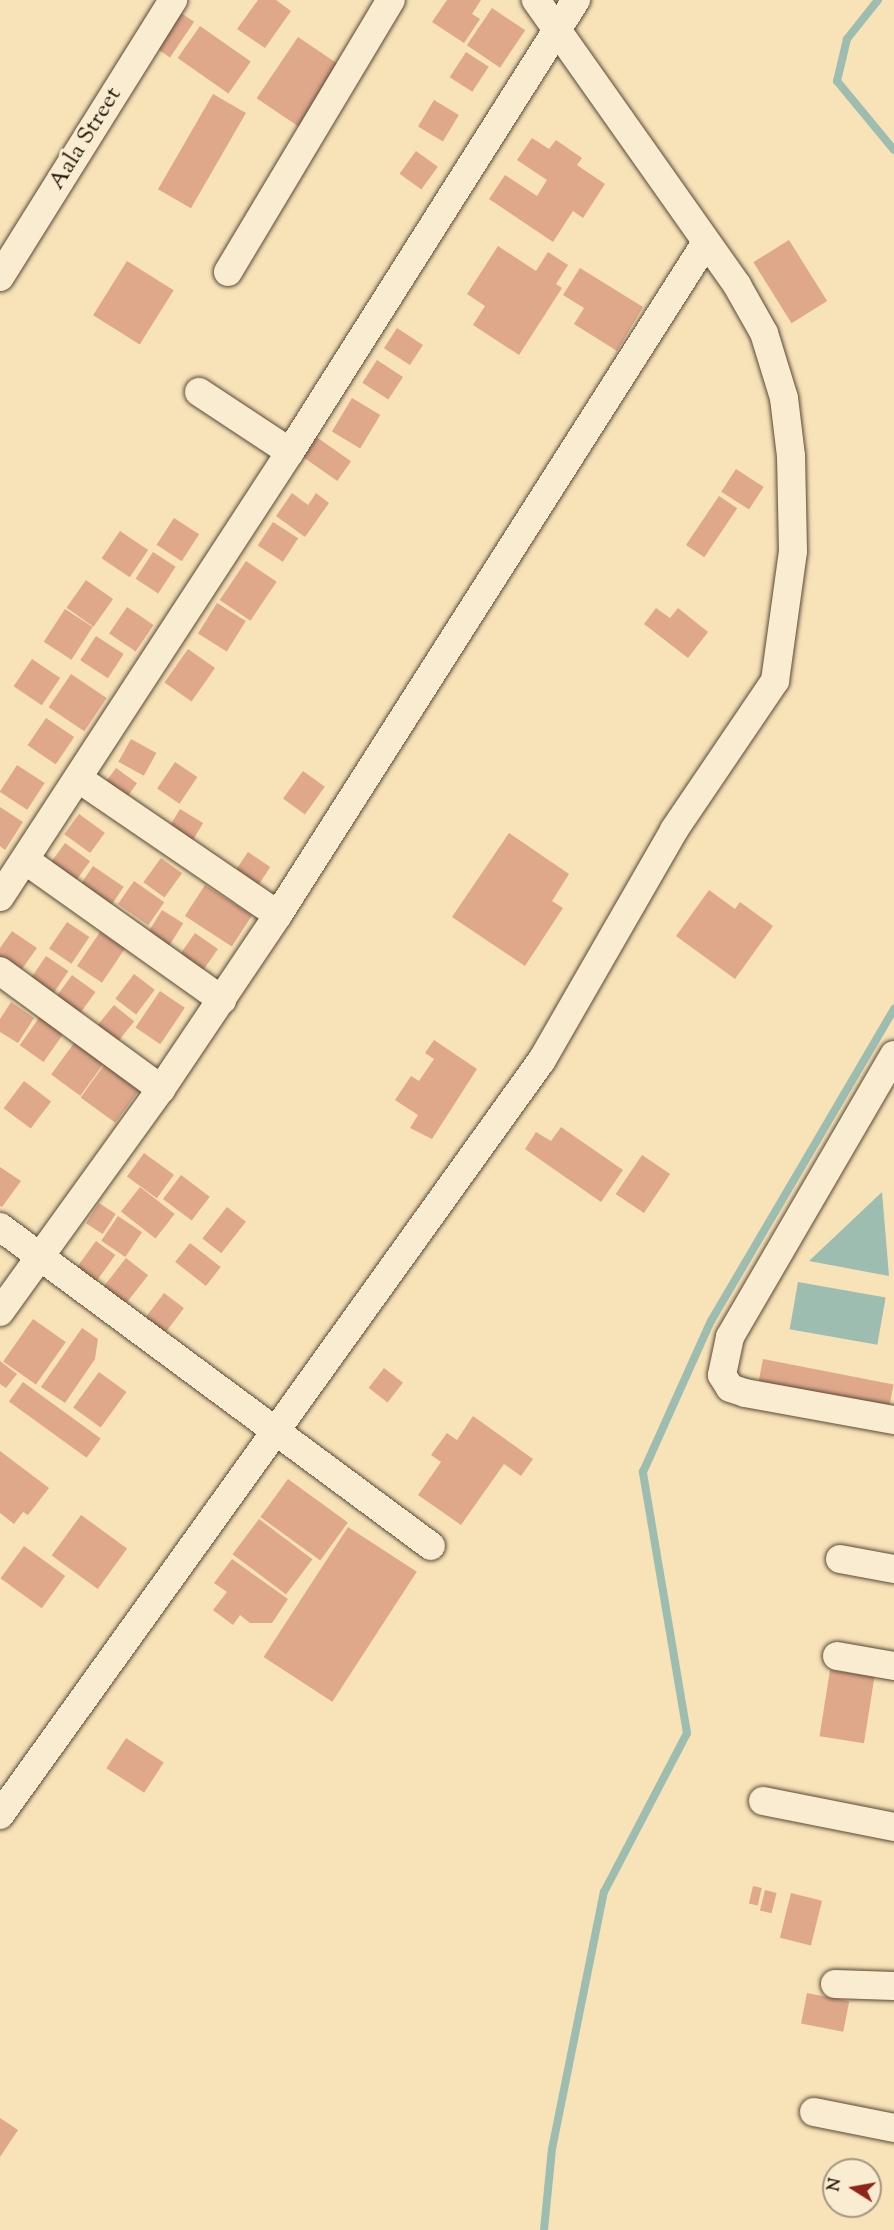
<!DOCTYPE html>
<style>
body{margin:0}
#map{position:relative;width:894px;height:2230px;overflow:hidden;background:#f8e2b8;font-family:"Sorts Mill Goudy",serif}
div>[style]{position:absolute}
.water>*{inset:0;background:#9dbdb1;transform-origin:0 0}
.stream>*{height:8px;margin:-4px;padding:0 4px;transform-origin:4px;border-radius:4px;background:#9dbdb1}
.building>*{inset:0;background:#e0a88b;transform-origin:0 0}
.roads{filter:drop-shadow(0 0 2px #584a36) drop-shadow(0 0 2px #584a36)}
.minor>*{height:28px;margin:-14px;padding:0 14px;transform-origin:14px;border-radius:14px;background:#faecd1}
span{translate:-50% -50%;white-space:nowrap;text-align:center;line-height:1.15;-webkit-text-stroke:6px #faecd1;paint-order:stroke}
.street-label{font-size:24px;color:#23180b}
.north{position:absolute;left:822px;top:2158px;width:60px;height:60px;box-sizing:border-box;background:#faecd1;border:2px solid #a49782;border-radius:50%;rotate:281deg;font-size:16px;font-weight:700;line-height:24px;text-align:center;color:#23180b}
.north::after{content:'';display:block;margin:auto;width:21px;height:27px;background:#8f2418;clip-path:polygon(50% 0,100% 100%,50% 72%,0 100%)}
</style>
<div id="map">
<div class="water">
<i style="clip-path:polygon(882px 1192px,889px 1276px,809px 1261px)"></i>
<i style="left:798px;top:1282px;width:89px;height:48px;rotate:10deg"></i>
</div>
<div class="stream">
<i style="left:878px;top:0;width:50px;rotate:128.5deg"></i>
<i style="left:847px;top:39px;width:43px;rotate:103.4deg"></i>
<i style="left:837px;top:81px;width:89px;rotate:50.4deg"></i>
<i style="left:544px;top:2230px;width:81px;rotate:-84.4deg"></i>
<i style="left:552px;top:2149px;width:262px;rotate:-78.6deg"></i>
<i style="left:604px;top:1892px;width:179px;rotate:-62.4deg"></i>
<i style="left:687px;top:1733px;width:265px;rotate:-99.6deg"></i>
<i style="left:643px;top:1472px;width:166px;rotate:-65.8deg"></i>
<i style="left:711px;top:1321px;width:362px;rotate:-59.6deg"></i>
</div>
<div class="building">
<i style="clip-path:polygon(258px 0,276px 0,291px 11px,265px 48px,237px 29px)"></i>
<i style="clip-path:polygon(447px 0,481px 0,472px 14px,480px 19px,464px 43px,432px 22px)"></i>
<i style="left:492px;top:8px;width:40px;height:45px;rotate:34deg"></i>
<i style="left:175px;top:9px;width:23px;height:43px;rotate:34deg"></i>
<i style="left:200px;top:26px;width:62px;height:39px;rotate:35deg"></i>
<i style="left:298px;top:37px;width:55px;height:74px;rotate:34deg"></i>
<i style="left:466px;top:52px;width:27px;height:30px;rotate:33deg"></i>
<i style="left:213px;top:94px;width:38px;height:110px;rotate:30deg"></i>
<i style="left:434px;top:100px;width:29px;height:31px;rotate:31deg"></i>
<i style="clip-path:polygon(532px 138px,549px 149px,556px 140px,582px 158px,577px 165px,605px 184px,583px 218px,573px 211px,553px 242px,489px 199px,505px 175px,537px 196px,547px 180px,517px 160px)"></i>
<i style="left:416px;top:151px;width:27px;height:28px;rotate:36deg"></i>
<i style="left:789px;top:240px;width:72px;height:42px;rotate:58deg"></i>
<i style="clip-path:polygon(498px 246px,536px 271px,548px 252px,568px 265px,556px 284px,562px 288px,519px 355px,473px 325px,485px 306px,467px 294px)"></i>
<i style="left:127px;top:261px;width:55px;height:64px;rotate:32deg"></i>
<i style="clip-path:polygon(580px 268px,643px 307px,617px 351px,574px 324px,584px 308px,563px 295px)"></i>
<i style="left:397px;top:328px;width:31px;height:24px;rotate:33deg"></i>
<i style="left:377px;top:360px;width:31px;height:27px;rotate:33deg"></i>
<i style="left:352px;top:398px;width:33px;height:39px;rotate:31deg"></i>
<i style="left:315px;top:436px;width:44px;height:24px;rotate:35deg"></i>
<i style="left:736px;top:469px;width:33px;height:27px;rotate:33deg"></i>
<i style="clip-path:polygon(292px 493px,308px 505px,316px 493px,329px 503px,305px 537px,276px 516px)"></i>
<i style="left:719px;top:496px;width:22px;height:59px;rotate:34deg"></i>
<i style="left:174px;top:518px;width:30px;height:32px;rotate:33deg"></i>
<i style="left:273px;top:522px;width:30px;height:28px;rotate:33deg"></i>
<i style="left:120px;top:531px;width:34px;height:33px;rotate:34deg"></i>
<i style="left:153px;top:552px;width:27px;height:32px;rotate:33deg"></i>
<i style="left:246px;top:561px;width:37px;height:47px;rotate:34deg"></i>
<i style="left:86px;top:580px;width:33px;height:34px;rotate:35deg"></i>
<i style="left:217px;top:603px;width:34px;height:36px;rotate:32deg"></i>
<i style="left:127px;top:607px;width:32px;height:32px;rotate:34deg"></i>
<i style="clip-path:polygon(656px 608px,670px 618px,678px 608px,708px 632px,688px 658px,644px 624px)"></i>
<i style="left:65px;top:609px;width:33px;height:39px;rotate:33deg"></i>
<i style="left:96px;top:636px;width:33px;height:29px;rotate:33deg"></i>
<i style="left:188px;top:649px;width:33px;height:41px;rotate:35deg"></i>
<i style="left:32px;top:659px;width:34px;height:33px;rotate:34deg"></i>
<i style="left:71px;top:674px;width:43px;height:40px;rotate:34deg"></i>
<i style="left:46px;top:718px;width:34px;height:33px;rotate:34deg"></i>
<i style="left:131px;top:739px;width:29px;height:26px;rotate:29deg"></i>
<i style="left:175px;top:762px;width:27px;height:32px;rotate:34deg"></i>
<i style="left:17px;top:765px;width:33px;height:32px;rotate:33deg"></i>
<i style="left:116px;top:768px;width:26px;height:26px;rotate:36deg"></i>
<i style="left:303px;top:771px;width:27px;height:34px;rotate:36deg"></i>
<i style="clip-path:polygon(0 807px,23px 822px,5px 850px,0 846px)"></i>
<i style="left:180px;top:809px;width:27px;height:28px;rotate:31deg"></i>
<i style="left:79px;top:814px;width:32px;height:25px;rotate:36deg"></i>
<i style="clip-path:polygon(509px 833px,569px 874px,552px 901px,563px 908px,525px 966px,452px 917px)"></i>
<i style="left:65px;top:843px;width:31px;height:28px;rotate:36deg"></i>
<i style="left:248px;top:852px;width:27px;height:33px;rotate:34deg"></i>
<i style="left:161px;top:858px;width:26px;height:30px;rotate:36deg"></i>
<i style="left:93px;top:866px;width:37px;height:25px;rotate:34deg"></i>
<i style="left:134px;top:881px;width:37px;height:28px;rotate:35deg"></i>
<i style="left:205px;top:885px;width:56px;height:37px;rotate:33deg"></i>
<i style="clip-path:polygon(709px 890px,735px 909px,740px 902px,773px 926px,735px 979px,676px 936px)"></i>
<i style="left:162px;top:910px;width:25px;height:27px;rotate:32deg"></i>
<i style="left:67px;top:922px;width:27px;height:32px;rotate:34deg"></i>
<i style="clip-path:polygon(12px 931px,37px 948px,19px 973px,0 960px,0 948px)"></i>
<i style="left:100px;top:932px;width:30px;height:41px;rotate:34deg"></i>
<i style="left:195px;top:933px;width:28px;height:28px;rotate:35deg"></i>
<i style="left:46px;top:956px;width:27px;height:36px;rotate:34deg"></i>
<i style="left:134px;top:974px;width:26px;height:31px;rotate:37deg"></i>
<i style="left:72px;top:975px;width:29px;height:29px;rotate:36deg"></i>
<i style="left:160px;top:991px;width:30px;height:44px;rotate:34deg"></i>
<i style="clip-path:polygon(11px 1002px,34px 1018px,18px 1043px,0 1032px,0 1019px)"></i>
<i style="left:114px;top:1005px;width:26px;height:29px;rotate:39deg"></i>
<i style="left:41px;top:1015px;width:29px;height:37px;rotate:35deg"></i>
<i style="left:77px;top:1039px;width:36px;height:44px;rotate:36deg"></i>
<i style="clip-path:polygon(434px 1040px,477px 1069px,432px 1139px,410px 1128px,418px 1115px,395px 1100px,411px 1076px,419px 1081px,434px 1059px,425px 1053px)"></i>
<i style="left:107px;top:1061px;width:43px;height:45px;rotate:36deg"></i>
<i style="left:24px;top:1081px;width:34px;height:34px;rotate:37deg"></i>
<i style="clip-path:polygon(561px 1127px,623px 1170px,601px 1202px,525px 1149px,536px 1132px,551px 1141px)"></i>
<i style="left:144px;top:1153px;width:37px;height:29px;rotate:36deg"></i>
<i style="left:642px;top:1155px;width:34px;height:47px;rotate:34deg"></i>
<i style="clip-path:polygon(0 1167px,21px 1181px,2px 1207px,0 1206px)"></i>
<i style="left:181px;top:1175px;width:36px;height:30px;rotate:37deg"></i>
<i style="left:140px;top:1187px;width:44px;height:31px;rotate:38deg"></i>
<i style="left:99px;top:1203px;width:20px;height:24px;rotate:33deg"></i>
<i style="left:227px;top:1207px;width:24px;height:40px;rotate:38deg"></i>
<i style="left:118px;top:1216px;width:29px;height:30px;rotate:34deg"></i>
<i style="left:96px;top:1241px;width:24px;height:38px;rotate:36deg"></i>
<i style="left:190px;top:1243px;width:39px;height:24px;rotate:38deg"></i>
<i style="left:126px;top:1258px;width:28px;height:43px;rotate:38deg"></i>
<i style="left:164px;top:1293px;width:25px;height:36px;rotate:37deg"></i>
<i style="left:33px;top:1319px;width:40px;height:52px;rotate:35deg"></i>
<i style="clip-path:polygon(82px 1328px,98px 1339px,95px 1359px,65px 1403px,41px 1387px)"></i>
<i style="left:763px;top:1359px;width:133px;height:22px;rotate:11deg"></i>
<i style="clip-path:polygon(0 1361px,17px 1374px,6px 1388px,0 1384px)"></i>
<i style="left:384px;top:1368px;width:24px;height:25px;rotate:38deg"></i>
<i style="left:99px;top:1372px;width:34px;height:44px;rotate:36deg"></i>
<i style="left:23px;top:1382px;width:96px;height:24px;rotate:36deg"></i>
<i style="clip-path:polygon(473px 1416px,533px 1459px,521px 1476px,504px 1464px,461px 1525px,418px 1495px,441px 1462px,431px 1455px,447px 1433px,457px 1440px)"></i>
<i style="clip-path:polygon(0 1451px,49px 1488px,28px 1515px,23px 1512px,14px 1524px,0 1513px)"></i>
<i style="left:288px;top:1479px;width:74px;height:47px;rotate:36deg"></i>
<i style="left:81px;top:1515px;width:57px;height:50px;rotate:36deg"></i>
<i style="left:259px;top:1519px;width:67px;height:44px;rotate:37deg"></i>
<i style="left:348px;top:1527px;width:82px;height:155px;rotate:33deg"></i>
<i style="left:24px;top:1546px;width:51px;height:40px;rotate:36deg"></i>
<i style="clip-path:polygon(232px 1559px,288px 1599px,272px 1623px,250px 1623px,240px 1615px,233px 1625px,213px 1610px,227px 1592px,214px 1583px)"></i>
<i style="left:830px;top:1670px;width:45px;height:67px;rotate:9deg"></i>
<i style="left:126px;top:1738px;width:45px;height:36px;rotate:33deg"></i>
<i style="left:753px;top:1886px;width:9px;height:18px;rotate:13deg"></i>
<i style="left:765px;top:1890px;width:12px;height:21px;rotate:14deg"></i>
<i style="left:791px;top:1893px;width:32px;height:46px;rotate:14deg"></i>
<i style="left:807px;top:1993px;width:43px;height:31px;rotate:11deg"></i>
<i style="clip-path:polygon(0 2118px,18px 2130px,0 2157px)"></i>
</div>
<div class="roads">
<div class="minor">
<i style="left:228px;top:272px;width:317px;rotate:-59.1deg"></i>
<i style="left:0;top:277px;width:327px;rotate:-58deg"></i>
<i style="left:199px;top:392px;width:109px;rotate:33.4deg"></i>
<i style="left:79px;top:779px;width:241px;rotate:34.3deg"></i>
<i style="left:25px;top:860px;width:242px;rotate:35.4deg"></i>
<i style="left:0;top:897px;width:531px;rotate:-56.91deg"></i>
<i style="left:290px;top:452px;width:535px;rotate:-57.68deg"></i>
<i style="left:0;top:971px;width:200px;rotate:36.2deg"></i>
<i style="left:894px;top:1055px;width:326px;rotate:120.2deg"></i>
<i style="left:730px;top:1337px;width:39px;rotate:102deg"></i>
<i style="left:722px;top:1375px;width:15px;rotate:58deg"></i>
<i style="left:730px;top:1388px;width:16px;rotate:18deg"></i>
<i style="left:745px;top:1393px;width:151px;rotate:10.3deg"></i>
<i style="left:0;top:1227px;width:536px;rotate:36.51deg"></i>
<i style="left:0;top:1312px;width:275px;rotate:-54.2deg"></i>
<i style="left:161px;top:1089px;width:210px;rotate:-56.1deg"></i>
<i style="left:278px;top:915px;width:795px;rotate:-57.53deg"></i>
<i style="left:840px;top:1559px;width:55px;rotate:10.5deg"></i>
<i style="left:837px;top:1656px;width:58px;rotate:10deg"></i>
<i style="left:763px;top:1801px;width:134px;rotate:11.2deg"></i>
<i style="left:0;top:1815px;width:929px;rotate:-54.33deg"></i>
<i style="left:542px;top:1060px;width:265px;rotate:-60.1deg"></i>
<i style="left:674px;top:830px;width:180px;rotate:-55.9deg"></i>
<i style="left:775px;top:681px;width:131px;rotate:-82.1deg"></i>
<i style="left:793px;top:551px;width:95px;rotate:-91.2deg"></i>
<i style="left:791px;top:456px;width:58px;rotate:-96.9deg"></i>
<i style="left:784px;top:398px;width:68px;rotate:-107.1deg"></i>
<i style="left:764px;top:333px;width:55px;rotate:-119.4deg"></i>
<i style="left:737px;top:285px;width:349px;rotate:-125.2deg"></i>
<i style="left:835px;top:1984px;width:59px;rotate:1.9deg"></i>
<i style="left:814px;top:2112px;width:82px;rotate:11.3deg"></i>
</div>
</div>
<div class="street-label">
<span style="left:86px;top:139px;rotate:-58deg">Aala Street</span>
</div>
<div class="north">N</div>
</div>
